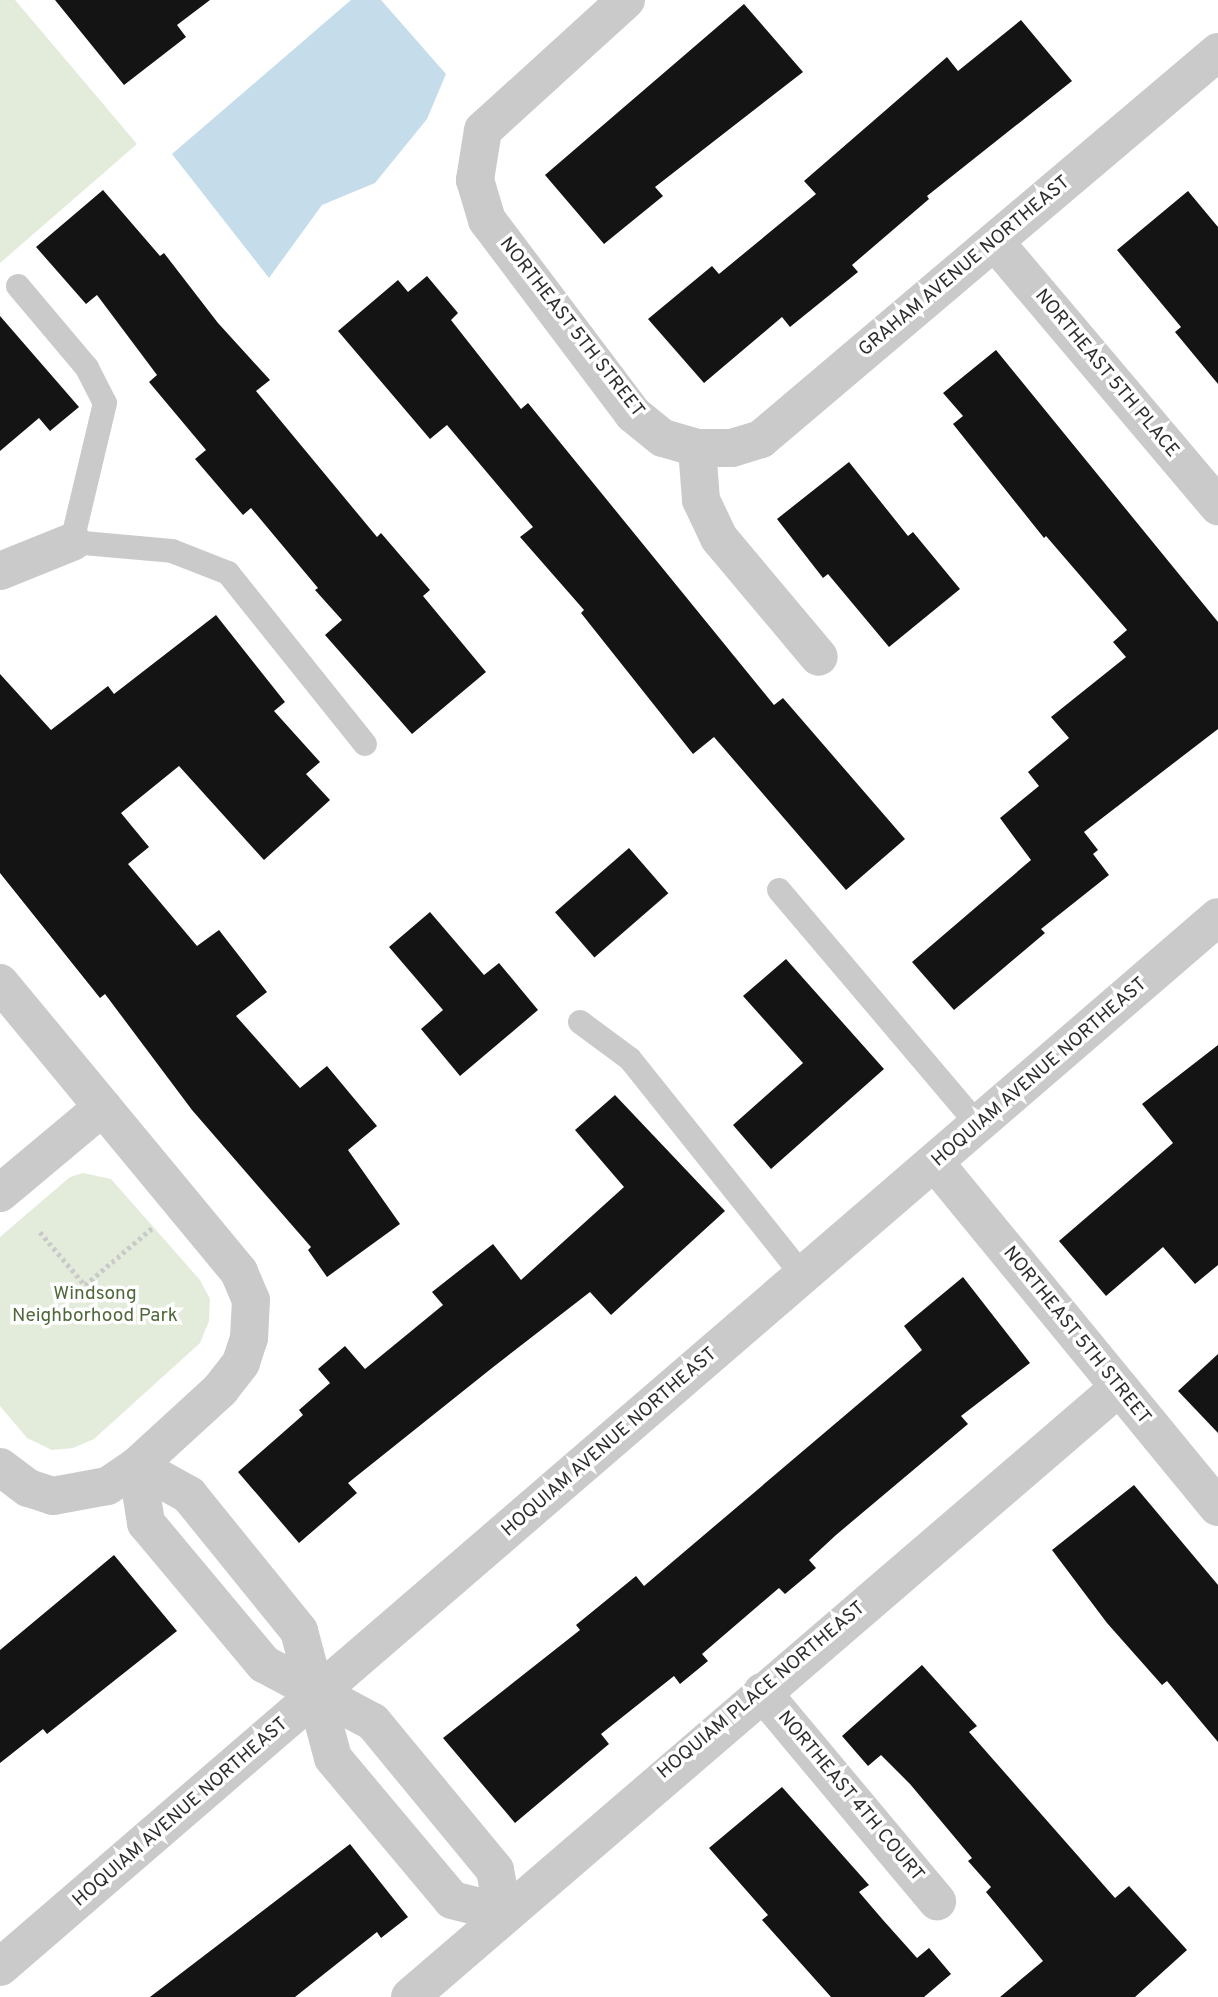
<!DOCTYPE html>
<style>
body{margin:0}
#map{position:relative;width:1218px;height:1997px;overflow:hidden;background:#fff;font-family:Overpass,sans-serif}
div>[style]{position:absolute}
.green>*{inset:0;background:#e3ebda}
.water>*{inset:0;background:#c5ddeb}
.building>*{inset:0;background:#141414;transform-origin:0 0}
.path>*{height:4.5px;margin-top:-2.25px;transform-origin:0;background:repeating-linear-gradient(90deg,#cacaca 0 3.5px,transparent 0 7px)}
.service>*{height:24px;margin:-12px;padding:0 12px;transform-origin:12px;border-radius:12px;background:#cacaca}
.minor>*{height:38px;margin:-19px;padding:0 19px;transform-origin:19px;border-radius:19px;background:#cacaca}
.tertiary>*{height:38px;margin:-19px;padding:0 19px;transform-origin:19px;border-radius:19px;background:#cacaca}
span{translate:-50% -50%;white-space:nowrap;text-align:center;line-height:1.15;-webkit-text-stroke:7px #fff;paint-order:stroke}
.street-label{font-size:19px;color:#2d2d2d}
.park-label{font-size:19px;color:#50693a}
</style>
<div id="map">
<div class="green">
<i style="clip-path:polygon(0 0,15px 0,137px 144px,0 263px)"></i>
<i style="clip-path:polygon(83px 1173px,111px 1179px,200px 1280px,210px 1299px,209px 1321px,200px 1343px,94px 1439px,73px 1448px,52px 1450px,27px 1438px,0 1406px,0 1237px,70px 1177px)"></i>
</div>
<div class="water">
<i style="clip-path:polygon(351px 0,381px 0,446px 74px,427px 119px,375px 183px,322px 205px,269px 278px,172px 154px)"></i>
</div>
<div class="building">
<i style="clip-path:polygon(55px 0,210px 0,177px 25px,186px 37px,124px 85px)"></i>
<i style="clip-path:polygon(744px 4px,803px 72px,655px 187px,663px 196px,604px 244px,545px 175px)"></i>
<i style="clip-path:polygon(1021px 20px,1072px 81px,927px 196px,929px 199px,852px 265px,858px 272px,790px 327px,782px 317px,704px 383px,648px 319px,712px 266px,719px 274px,816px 194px,804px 181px,947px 57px,958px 71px)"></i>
<i style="clip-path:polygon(103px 190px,160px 256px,164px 253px,218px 323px,270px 380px,256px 391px,377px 537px,381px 533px,430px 590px,423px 596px,486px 672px,412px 734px,325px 635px,342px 620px,315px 590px,318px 588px,251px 508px,243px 515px,195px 459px,206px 450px,149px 382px,157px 375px,97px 295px,86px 304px,36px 247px)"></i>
<i style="clip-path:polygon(1188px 191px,1218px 227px,1218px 384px,1175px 332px,1181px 327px,1117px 250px)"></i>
<i style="clip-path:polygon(427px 276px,458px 313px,451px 320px,521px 409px,528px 403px,774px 705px,783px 698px,905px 839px,846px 890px,714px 737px,693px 754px,581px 613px,584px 610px,520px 537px,533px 527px,447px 425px,430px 439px,338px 331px,398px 280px,408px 292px)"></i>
<i style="clip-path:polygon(0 316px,79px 407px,50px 431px,39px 418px,0 451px)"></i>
<i style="clip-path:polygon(996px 350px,1218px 622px,1218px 729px,1084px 832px,1098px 850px,1093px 854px,1109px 875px,1041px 929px,1045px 933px,954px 1010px,912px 962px,1031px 860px,1000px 818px,1039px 786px,1028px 772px,1069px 738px,1051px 717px,1126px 657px,1113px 642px,1127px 630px,1046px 536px,1044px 538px,953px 424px,963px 416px,943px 393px)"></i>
<i style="clip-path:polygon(849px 462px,908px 536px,913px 532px,960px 589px,889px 647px,828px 574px,823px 578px,777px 519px)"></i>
<i style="clip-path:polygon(216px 615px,285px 702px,274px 711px,320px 762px,306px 774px,330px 800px,264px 860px,179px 766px,121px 813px,149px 847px,128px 864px,197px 946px,219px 930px,267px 992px,236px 1016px,300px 1088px,327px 1066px,377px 1126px,348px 1150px,400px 1224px,327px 1277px,308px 1250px,311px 1247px,192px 1110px,105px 994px,100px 998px,0 873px,0 674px,51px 730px,108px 686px,114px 694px)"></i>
<i style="left:629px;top:848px;width:60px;height:98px;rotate:49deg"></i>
<i style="clip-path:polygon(430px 912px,484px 975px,499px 963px,538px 1010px,460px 1076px,421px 1029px,443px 1010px,389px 947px)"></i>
<i style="clip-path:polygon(786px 959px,884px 1069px,771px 1169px,733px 1125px,803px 1063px,743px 996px)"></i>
<i style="clip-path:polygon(1218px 1045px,1218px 1265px,1195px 1284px,1163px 1247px,1106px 1296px,1059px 1241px,1173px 1143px,1142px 1104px)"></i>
<i style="clip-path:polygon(615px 1095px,725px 1211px,611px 1315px,590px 1292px,492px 1368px,348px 1483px,357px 1493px,299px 1543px,238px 1472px,303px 1415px,299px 1410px,330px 1383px,318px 1369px,345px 1346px,365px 1369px,443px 1305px,432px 1292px,493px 1244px,521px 1280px,624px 1187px,575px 1130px)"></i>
<i style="clip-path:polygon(963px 1277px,1030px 1363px,961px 1416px,968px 1424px,836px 1535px,809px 1560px,816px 1568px,785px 1594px,779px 1588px,702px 1654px,708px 1661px,680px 1684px,674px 1676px,601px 1734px,609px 1744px,515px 1823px,443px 1738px,580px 1630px,576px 1625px,636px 1576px,644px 1586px,922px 1350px,904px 1326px)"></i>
<i style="clip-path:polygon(1218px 1354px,1218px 1433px,1178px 1391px)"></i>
<i style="clip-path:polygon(1134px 1485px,1218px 1585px,1218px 1742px,1167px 1681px,1162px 1685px,1107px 1623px,1052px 1550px)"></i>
<i style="clip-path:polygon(114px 1555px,177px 1631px,47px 1734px,43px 1729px,0 1763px,0 1650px)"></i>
<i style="clip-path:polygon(922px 1665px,977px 1726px,969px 1732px,1115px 1898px,1129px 1886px,1187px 1950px,1135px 1997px,1000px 1997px,1043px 1961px,986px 1892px,991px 1887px,968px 1861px,972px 1858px,910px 1784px,881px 1755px,868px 1766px,842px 1736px)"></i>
<i style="clip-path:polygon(782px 1787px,869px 1885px,859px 1892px,883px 1920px,917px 1958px,929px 1948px,951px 1974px,924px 1997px,831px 1997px,762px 1920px,768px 1915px,709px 1848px)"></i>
<i style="clip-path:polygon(350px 1844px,408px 1917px,381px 1938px,377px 1932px,295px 1997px,150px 1997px)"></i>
</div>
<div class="path">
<i style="left:40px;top:1232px;width:70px;rotate:49.7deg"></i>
<i style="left:85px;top:1285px;width:88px;rotate:-40.4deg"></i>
</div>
<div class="service">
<i style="left:18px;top:286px;width:107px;rotate:49.9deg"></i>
<i style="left:87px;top:368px;width:39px;rotate:63deg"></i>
<i style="left:105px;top:403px;width:143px;rotate:103.4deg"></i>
<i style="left:72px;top:542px;width:100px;rotate:5.1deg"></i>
<i style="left:172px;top:551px;width:60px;rotate:21.4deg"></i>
<i style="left:228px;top:573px;width:219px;rotate:51.3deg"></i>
<i style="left:779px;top:890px;width:309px;rotate:49.7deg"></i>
<i style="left:580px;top:1022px;width:62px;rotate:36.5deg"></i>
<i style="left:630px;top:1059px;width:279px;rotate:51.4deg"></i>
</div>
<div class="minor">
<i style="left:626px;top:0;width:193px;rotate:137.7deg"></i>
<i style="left:483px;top:130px;width:51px;rotate:99.1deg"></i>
<i style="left:475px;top:180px;width:42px;rotate:73.3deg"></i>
<i style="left:487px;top:220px;width:243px;rotate:53deg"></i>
<i style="left:633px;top:414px;width:38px;rotate:39deg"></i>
<i style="left:663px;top:438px;width:35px;rotate:16deg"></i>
<i style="left:697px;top:448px;width:52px;rotate:85.6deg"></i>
<i style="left:701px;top:500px;width:42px;rotate:64.7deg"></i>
<i style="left:719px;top:538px;width:155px;rotate:50deg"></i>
<i style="left:995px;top:242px;width:346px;rotate:49.8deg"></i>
<i style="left:697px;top:448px;width:35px"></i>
<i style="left:732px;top:448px;width:30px;rotate:-17deg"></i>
<i style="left:761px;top:439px;width:599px;rotate:-40.26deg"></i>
<i style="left:0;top:571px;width:78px;rotate:-21.9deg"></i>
<i style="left:0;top:983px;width:375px;rotate:50.4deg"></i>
<i style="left:239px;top:1272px;width:30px;rotate:67deg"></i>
<i style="left:251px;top:1300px;width:38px;rotate:93deg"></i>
<i style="left:249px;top:1338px;width:26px;rotate:108deg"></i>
<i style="left:241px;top:1363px;width:33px;rotate:128deg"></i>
<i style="left:221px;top:1389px;width:114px;rotate:137.5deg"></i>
<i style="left:137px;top:1466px;width:36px;rotate:146deg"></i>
<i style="left:107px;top:1486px;width:55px;rotate:169.5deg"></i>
<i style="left:53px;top:1496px;width:26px;rotate:-162deg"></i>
<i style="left:28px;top:1488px;width:35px;rotate:-143deg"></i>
<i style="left:936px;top:1164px;width:444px;rotate:50.6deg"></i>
<i style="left:0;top:1193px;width:134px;rotate:-39.9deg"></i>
<i style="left:137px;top:1466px;width:60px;rotate:29.1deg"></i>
<i style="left:189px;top:1495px;width:175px;rotate:51deg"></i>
<i style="left:299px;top:1631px;width:131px;rotate:75deg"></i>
<i style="left:333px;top:1758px;width:185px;rotate:50deg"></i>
<i style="left:452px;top:1900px;width:53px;rotate:14.3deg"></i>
<i style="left:137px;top:1466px;width:58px;rotate:81deg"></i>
<i style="left:146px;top:1523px;width:184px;rotate:50.1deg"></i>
<i style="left:264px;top:1664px;width:123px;rotate:28deg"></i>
<i style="left:373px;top:1722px;width:192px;rotate:50.5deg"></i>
<i style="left:495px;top:1870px;width:44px;rotate:79.5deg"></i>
<i style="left:762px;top:1692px;width:273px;rotate:50.1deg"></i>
<i style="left:410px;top:1997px;width:932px;rotate:-40.69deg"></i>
</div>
<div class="tertiary">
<i style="left:0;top:1967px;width:1608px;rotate:-40.76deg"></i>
</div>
<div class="street-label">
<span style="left:965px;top:267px;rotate:-40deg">GRAHAM AVENUE NORTHEAST</span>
<span style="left:571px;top:328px;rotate:52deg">NORTHEAST 5TH STREET</span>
<span style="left:1106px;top:374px;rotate:50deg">NORTHEAST 5TH PLACE</span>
<span style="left:1040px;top:1073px;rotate:-41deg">HOQUIAM AVENUE NORTHEAST</span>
<span style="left:1076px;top:1336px;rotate:51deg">NORTHEAST 5TH STREET</span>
<span style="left:610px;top:1443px;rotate:-41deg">HOQUIAM AVENUE NORTHEAST</span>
<span style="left:762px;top:1691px;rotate:-40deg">HOQUIAM PLACE NORTHEAST</span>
<span style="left:850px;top:1797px;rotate:50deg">NORTHEAST 4TH COURT</span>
<span style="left:181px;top:1813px;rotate:-41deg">HOQUIAM AVENUE NORTHEAST</span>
</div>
<div class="park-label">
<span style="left:95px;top:1306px">Windsong<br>Neighborhood Park</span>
</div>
</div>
